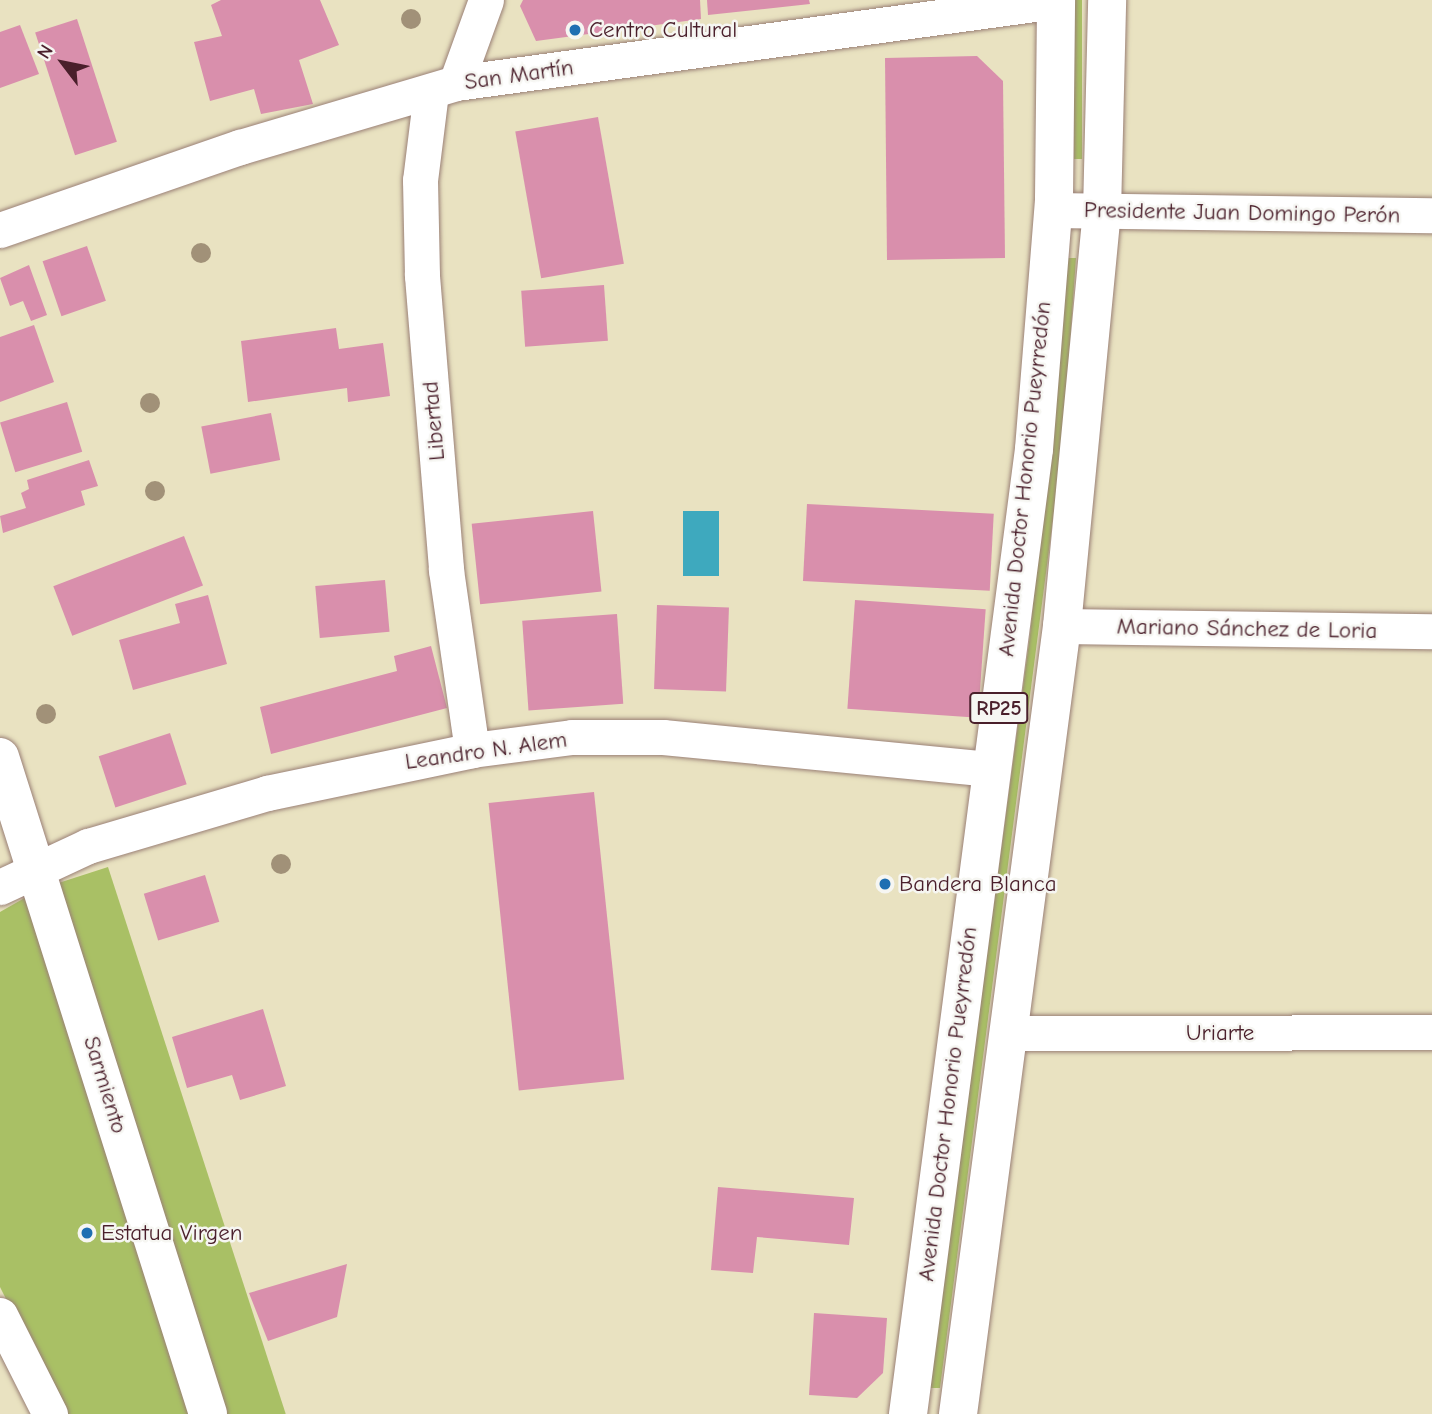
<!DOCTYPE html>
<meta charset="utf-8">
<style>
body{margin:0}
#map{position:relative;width:1432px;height:1414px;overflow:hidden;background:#e9e2c1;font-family:"Comic Neue",sans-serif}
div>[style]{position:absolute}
.green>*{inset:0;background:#a9c065;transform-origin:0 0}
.water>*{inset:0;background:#3ea9be;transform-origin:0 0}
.building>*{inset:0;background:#d98fac;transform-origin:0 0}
.roads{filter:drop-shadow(0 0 2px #9a8076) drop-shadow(0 0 2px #9a8076)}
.street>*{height:35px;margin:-17.5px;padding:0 17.5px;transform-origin:17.5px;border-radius:17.5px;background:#fff}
.secondary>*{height:38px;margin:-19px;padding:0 19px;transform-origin:19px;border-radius:19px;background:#fff}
.primary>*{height:38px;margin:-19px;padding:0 19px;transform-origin:19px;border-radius:19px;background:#fff}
.trees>*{width:20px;height:20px;margin:-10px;border-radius:50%;background:#a19178}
.dots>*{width:19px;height:19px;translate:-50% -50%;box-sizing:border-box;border:4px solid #f6f6f2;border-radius:50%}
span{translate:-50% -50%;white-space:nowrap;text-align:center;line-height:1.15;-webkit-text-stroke:5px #f6f6f2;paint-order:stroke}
.shield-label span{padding:2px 5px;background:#f6f6f2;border:2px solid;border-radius:5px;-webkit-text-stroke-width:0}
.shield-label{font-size:21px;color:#4a1f2b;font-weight:700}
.poi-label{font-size:23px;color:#4a1f2b}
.left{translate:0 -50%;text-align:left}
.street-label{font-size:23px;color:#4a1f2b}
.north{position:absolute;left:28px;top:28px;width:70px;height:70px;-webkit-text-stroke:5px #f6f6f2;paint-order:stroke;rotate:302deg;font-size:19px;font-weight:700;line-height:28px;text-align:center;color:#4a1f2b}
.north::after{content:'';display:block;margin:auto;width:24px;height:32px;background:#4a1f2b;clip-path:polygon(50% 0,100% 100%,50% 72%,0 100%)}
</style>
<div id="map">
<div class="green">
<i style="left:1074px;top:0;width:8px;height:159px"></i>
<i style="clip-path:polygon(1066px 258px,1076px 258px,1063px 442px,940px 1388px,929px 1388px,1030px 635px)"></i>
<i style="left:108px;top:867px;width:575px;height:57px;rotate:72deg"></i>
<i style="clip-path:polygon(28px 896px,192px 1414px,64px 1414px,0 1287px,0 912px)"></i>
</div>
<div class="water">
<i style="left:683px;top:511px;width:36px;height:65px"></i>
</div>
<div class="building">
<i style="clip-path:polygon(221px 0,320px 0,339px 45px,299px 60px,313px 104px,261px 114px,254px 89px,210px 101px,194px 42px,222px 36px,211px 5px)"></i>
<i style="clip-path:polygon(523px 0,700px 0,701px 19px,536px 41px,520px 6px)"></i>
<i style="clip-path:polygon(707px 0,809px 0,810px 4px,708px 15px)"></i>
<i style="left:77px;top:19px;width:129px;height:44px;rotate:72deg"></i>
<i style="clip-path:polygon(20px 25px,39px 74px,0 88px,0 32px)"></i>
<i style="clip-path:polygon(977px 56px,1003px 81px,1005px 258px,887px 260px,885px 58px)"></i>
<i style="left:598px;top:117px;width:149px;height:84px;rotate:80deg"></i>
<i style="left:87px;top:246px;width:58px;height:47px;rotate:71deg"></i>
<i style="clip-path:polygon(29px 265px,47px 315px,31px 321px,23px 301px,10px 306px,0 278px)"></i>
<i style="left:604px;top:285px;width:56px;height:83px;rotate:86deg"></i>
<i style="clip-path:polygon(34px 325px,54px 382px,0 402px,0 337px)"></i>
<i style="clip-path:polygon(336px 328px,339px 349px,383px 343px,390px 396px,348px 402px,347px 388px,248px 402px,241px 341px)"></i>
<i style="left:67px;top:402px;width:52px;height:70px;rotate:73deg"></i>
<i style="left:271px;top:413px;width:48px;height:71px;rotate:79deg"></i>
<i style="clip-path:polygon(89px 460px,98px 486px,81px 491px,85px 505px,3px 533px,0 516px,26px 508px,21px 493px,29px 489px,27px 480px)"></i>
<i style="left:807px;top:504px;width:187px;height:77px;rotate:3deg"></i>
<i style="left:593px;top:511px;width:81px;height:122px;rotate:84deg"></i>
<i style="left:184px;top:536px;width:53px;height:140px;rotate:69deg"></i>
<i style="left:385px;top:580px;width:52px;height:70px;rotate:85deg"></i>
<i style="clip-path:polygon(208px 595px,227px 664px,133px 690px,119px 640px,180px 623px,175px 604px)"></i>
<i style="left:855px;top:600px;width:131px;height:109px;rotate:4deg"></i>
<i style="left:657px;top:605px;width:72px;height:84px;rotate:2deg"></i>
<i style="left:617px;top:614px;width:90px;height:95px;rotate:86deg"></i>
<i style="clip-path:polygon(431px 646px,447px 708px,271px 754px,260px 707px,397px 671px,394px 656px)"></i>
<i style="left:170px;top:733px;width:54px;height:75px;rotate:72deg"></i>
<i style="left:594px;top:792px;width:289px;height:106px;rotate:84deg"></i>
<i style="left:205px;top:875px;width:49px;height:64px;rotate:73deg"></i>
<i style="clip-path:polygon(263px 1009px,286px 1086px,240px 1100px,232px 1075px,187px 1088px,172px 1037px)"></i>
<i style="clip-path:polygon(718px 1187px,854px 1198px,849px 1245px,757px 1237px,753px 1273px,711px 1270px)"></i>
<i style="clip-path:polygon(347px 1264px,337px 1317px,268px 1341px,249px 1293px)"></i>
<i style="clip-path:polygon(814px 1313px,887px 1318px,883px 1373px,857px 1398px,809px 1395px)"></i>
</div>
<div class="roads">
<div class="street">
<i style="left:456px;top:83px;width:88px;rotate:-70.1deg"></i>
<i style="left:431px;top:92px;width:89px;rotate:97.1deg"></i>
<i style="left:420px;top:180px;width:96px;rotate:88.8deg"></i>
<i style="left:422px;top:276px;width:295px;rotate:85.3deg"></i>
<i style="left:446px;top:570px;width:182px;rotate:81.8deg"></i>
<i style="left:1052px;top:210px;width:380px;rotate:0.8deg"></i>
<i style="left:0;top:230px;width:254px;rotate:-19.1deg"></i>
<i style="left:240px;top:147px;width:225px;rotate:-16.5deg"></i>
<i style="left:456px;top:83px;width:606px;rotate:-7.78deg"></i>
<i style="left:1062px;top:626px;width:370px;rotate:0.8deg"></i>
<i style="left:0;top:887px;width:97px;rotate:-25deg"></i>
<i style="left:88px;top:846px;width:187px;rotate:-16.5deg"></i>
<i style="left:267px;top:793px;width:209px;rotate:-11.8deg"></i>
<i style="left:472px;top:750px;width:101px;rotate:-7.4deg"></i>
<i style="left:572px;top:737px;width:91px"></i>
<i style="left:663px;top:737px;width:330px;rotate:5.6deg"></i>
<i style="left:1009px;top:1033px;width:423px;rotate:-0.1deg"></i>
<i style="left:0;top:1315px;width:111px;rotate:63.2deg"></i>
</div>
<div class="secondary">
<i style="left:0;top:757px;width:689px;rotate:72.43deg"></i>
</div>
<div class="primary">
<i style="left:908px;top:1414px;width:973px;rotate:-82.56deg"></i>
<i style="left:1034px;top:449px;width:252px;rotate:-85.4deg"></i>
<i style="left:1054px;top:198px;width:198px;rotate:-89.4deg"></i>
<i style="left:958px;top:1414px;width:795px;rotate:-82.48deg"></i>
<i style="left:1062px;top:626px;width:416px;rotate:-84.5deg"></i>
<i style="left:1102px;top:212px;width:212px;rotate:-88.6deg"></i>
</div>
</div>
<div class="trees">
<i style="left:411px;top:19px"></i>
<i style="left:201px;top:253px"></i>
<i style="left:150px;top:403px"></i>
<i style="left:155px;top:491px"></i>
<i style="left:46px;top:714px"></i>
<i style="left:281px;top:864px"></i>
</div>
<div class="dots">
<i style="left:575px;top:30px;background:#1f6fb2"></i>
<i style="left:885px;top:884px;background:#1f6fb2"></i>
<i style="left:87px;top:1233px;background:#1f6fb2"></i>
</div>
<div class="shield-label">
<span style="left:999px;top:708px">RP25</span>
</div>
<div class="poi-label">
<span class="left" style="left:589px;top:30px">Centro Cultural</span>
<span class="left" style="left:899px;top:884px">Bandera Blanca</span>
<span class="left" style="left:101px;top:1233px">Estatua Virgen</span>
</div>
<div class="street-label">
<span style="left:519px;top:75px;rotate:-8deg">San Martín</span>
<span style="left:1242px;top:213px;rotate:1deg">Presidente Juan Domingo Perón</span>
<span style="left:434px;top:421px;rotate:-95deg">Libertad</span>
<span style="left:1025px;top:479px;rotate:-84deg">Avenida Doctor Honorio Pueyrredón</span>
<span style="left:1247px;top:629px;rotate:1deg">Mariano Sánchez de Loria</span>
<span style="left:486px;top:751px;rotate:-8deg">Leandro N. Alem</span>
<span style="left:1220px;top:1033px">Uriarte</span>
<span style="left:105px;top:1085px;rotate:73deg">Sarmiento</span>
<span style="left:948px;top:1104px;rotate:-83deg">Avenida Doctor Honorio Pueyrredón</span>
</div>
<div class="north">N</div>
</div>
